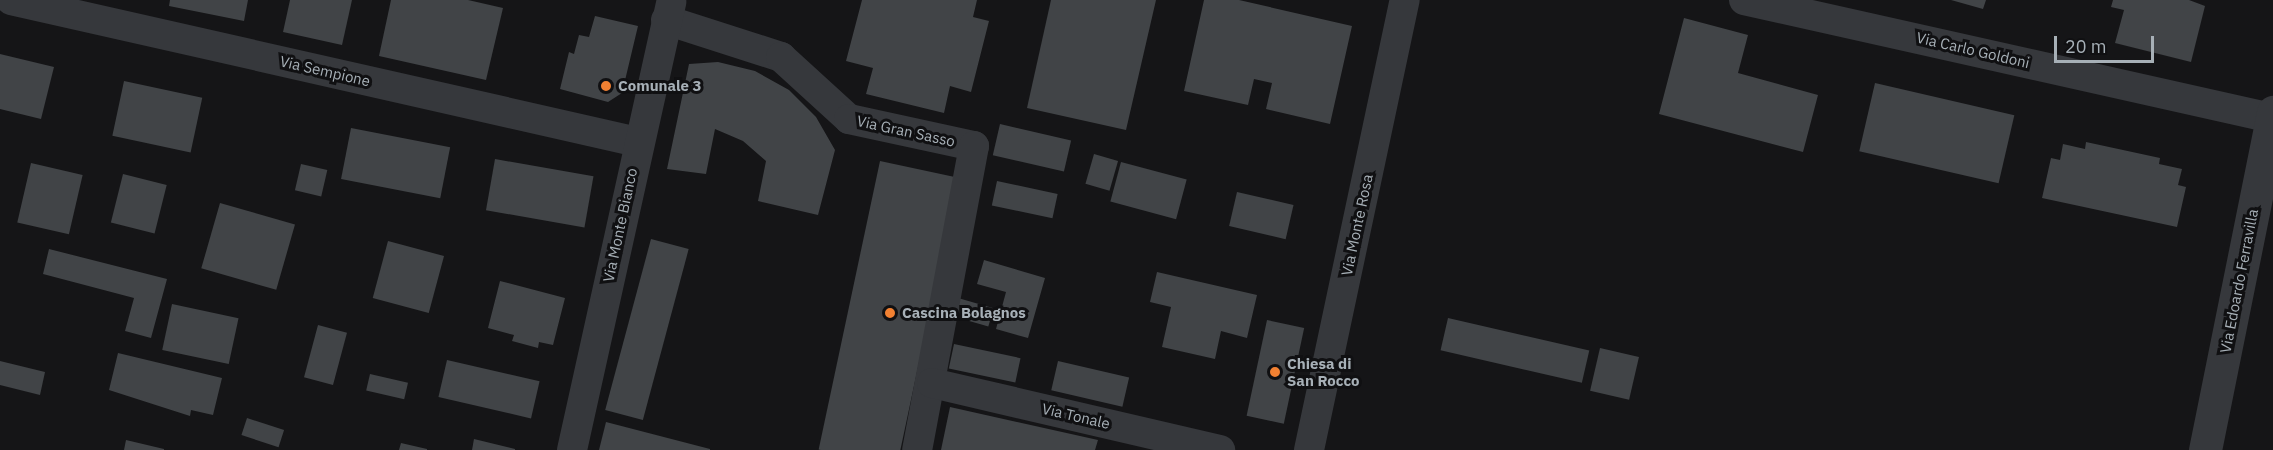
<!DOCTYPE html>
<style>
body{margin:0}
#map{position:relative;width:2273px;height:450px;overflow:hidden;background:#151517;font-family:"IBM Plex Sans",sans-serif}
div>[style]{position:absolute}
.building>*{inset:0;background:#414447;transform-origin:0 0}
.minor>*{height:30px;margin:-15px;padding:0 15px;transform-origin:15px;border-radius:15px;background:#36383c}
.tertiary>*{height:33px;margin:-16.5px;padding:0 16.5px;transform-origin:16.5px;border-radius:16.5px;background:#36383c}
.dots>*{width:16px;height:16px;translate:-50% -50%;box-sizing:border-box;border:3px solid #101012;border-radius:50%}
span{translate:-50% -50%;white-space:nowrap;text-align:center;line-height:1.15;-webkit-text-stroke:6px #101012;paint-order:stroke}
.street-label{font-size:15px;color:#a7b0b7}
.poi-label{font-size:15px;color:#a7b0b7;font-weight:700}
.left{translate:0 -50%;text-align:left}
.scale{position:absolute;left:2054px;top:36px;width:100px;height:27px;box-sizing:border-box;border:3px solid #a7b0b7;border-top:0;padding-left:8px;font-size:18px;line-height:21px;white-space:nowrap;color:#a7b0b7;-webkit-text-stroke:4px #101012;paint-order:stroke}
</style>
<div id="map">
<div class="building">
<i style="clip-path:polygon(170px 0,248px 0,244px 21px,169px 6px)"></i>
<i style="clip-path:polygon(290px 0,352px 0,342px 45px,283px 32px)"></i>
<i style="clip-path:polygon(391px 0,468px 0,503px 8px,486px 80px,379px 56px)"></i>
<i style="clip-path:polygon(862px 0,977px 0,973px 17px,989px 21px,971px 92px,950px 86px,944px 113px,866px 94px,873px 68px,846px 61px)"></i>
<i style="clip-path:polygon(1051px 0,1156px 0,1126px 130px,1027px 108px)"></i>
<i style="clip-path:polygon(1204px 0,1239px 0,1352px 26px,1330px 124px,1266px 109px,1272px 83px,1254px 79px,1248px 105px,1184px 91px)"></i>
<i style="clip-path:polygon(1951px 0,1986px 0,1983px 9px)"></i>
<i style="clip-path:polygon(2113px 0,2189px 0,2205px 6px,2191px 62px,2115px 43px,2124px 10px,2111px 7px)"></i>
<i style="clip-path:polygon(595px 16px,638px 26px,622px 93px,608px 102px,560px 89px,569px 52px,574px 54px,579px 35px,589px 37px)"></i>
<i style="clip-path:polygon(1684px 18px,1748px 35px,1738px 73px,1818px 95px,1803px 152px,1659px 114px)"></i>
<i style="clip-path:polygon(0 54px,54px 67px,41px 119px,0 109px)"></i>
<i style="clip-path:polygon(718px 62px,755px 71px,789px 90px,816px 117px,835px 150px,818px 215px,758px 201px,766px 161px,743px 141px,715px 129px,706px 174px,667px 169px,689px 64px)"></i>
<i style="left:124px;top:81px;width:80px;height:56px;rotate:12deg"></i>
<i style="left:1875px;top:83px;width:143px;height:70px;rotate:13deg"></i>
<i style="left:1000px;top:124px;width:73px;height:32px;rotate:13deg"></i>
<i style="left:351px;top:128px;width:101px;height:52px;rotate:11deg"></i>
<i style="clip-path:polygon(2086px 142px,2160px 158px,2159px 164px,2182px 169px,2178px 185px,2186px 187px,2177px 227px,2042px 198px,2051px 158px,2060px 160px,2063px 144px,2085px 149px)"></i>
<i style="left:1094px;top:154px;width:25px;height:31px;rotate:16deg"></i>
<i style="left:495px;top:159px;width:100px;height:52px;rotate:10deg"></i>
<i style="left:880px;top:161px;width:80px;height:295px;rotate:12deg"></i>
<i style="left:1121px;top:162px;width:68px;height:41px;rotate:15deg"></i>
<i style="left:31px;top:163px;width:53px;height:61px;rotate:13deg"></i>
<i style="left:301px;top:164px;width:27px;height:27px;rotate:13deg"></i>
<i style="left:123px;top:174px;width:45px;height:50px;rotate:14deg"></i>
<i style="left:997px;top:181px;width:62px;height:25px;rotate:12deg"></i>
<i style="left:1237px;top:192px;width:58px;height:35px;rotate:13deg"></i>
<i style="left:220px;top:203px;width:78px;height:68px;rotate:16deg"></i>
<i style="left:651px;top:239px;width:39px;height:177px;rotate:15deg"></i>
<i style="left:388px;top:241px;width:58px;height:59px;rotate:15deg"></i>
<i style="clip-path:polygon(49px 249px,167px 279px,151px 338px,125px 331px,134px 298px,43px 274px)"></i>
<i style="clip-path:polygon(984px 260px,1045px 278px,1028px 338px,996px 329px,1006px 292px,977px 284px)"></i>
<i style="clip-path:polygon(1157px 272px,1257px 295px,1247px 338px,1221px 331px,1215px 359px,1162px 347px,1171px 307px,1150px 302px)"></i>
<i style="clip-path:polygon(500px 281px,565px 298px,553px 345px,539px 342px,538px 348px,512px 341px,514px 335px,488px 328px)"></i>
<i style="left:958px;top:298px;width:37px;height:19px;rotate:16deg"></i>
<i style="left:172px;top:304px;width:68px;height:47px;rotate:12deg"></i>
<i style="left:1448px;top:318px;width:145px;height:33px;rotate:13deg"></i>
<i style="left:1267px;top:320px;width:38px;height:98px;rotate:12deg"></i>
<i style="left:318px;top:325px;width:30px;height:54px;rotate:15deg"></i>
<i style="left:954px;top:344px;width:68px;height:25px;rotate:12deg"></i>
<i style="left:1600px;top:348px;width:40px;height:44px;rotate:13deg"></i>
<i style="clip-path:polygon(118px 353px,222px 378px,213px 415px,191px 410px,190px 416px,109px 390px)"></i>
<i style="left:447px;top:360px;width:95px;height:38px;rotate:13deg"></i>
<i style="clip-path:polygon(0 361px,45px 372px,40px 395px,0 385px)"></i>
<i style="left:1058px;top:361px;width:73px;height:30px;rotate:13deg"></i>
<i style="left:370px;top:374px;width:39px;height:17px;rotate:13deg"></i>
<i style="clip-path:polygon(950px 407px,1098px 440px,1095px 450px,941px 450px)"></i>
<i style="left:247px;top:418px;width:39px;height:18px;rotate:18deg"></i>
<i style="clip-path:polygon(606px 422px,710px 449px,710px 450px,599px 450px)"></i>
<i style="clip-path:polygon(474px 439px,515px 449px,515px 450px,472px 450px)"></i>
<i style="clip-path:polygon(126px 440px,164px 449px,164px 450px,124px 450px)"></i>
<i style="clip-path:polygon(401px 443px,427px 449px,427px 450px,399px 450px)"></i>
</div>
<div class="minor">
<i style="left:11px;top:0;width:643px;rotate:12.76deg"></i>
<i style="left:1744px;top:0;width:541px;rotate:12.6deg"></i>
<i style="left:666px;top:20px;width:121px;rotate:17.8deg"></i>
<i style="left:781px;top:57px;width:92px;rotate:42.4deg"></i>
<i style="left:849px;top:119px;width:128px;rotate:12.2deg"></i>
<i style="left:974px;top:146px;width:309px;rotate:100.6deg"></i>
<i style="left:932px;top:383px;width:296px;rotate:13.1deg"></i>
<i style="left:572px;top:450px;width:459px;rotate:-77.5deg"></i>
<i style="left:1309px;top:450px;width:460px;rotate:-78deg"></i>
</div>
<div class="tertiary">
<i style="left:2205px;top:450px;width:345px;rotate:-78.6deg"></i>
</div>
<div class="dots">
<i style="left:606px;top:86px;background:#f28132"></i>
<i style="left:890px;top:313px;background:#f28132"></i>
<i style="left:1275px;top:372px;background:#f28132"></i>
</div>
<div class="street-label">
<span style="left:1973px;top:50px;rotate:13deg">Via Carlo Goldoni</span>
<span style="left:325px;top:71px;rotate:13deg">Via Sempione</span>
<span style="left:906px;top:131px;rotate:12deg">Via Gran Sasso</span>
<span style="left:620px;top:225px;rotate:-78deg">Via Monte Bianco</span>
<span style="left:1357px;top:225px;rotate:-78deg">Via Monte Rosa</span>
<span style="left:2239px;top:281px;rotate:-79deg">Via Edoardo Ferravilla</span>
<span style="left:1076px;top:416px;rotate:13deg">Via Tonale</span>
</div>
<div class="poi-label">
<span class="left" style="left:618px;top:86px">Comunale 3</span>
<span class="left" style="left:902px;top:313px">Cascina Bolagnos</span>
<span class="left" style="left:1287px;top:372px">Chiesa di<br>San Rocco</span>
</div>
<div class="scale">20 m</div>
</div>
